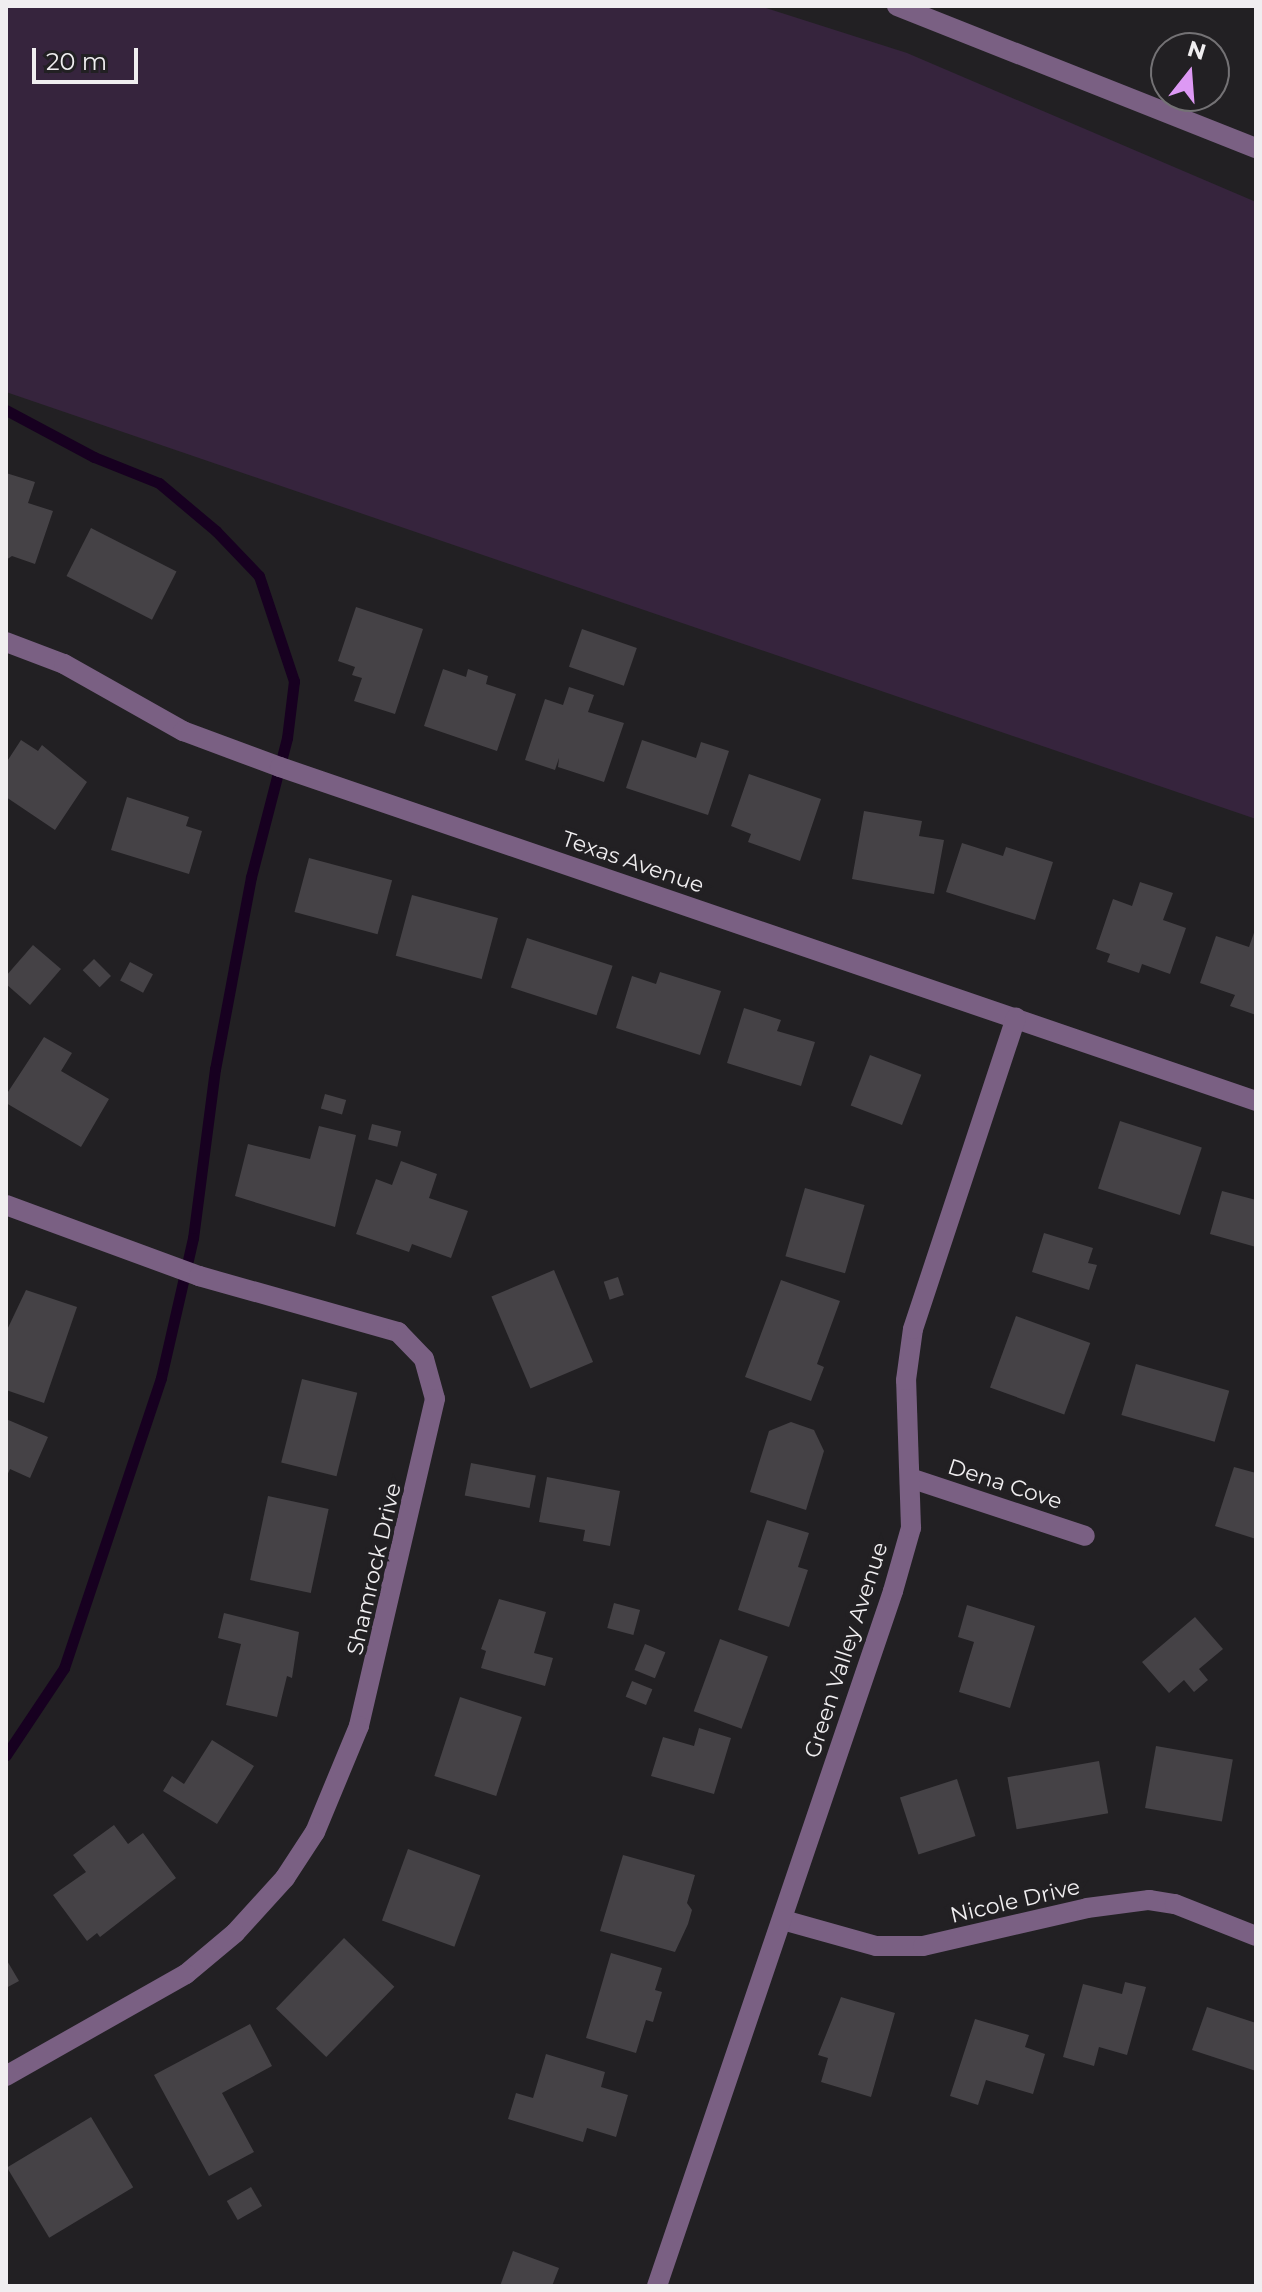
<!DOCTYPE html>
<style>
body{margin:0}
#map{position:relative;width:1262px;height:2292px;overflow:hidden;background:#222023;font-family:Montserrat,sans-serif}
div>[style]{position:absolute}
.green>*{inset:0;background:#36243d}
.stream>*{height:11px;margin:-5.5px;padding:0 5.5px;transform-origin:5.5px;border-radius:5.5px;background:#170020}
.building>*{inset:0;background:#454246;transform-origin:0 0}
.minor>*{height:20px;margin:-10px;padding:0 10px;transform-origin:10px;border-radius:10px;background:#7a6083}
span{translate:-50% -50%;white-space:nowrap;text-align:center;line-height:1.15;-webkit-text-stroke:8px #222023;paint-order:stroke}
.street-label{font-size:22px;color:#f0eef0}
.frame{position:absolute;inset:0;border:8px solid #f0eef0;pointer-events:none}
.north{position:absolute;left:1150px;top:32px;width:80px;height:80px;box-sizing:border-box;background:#222023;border:2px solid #747275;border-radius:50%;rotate:17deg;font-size:22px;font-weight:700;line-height:32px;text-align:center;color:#f0eef0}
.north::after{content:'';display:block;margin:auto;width:28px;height:36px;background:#dd99f4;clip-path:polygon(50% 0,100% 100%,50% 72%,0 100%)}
.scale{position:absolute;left:32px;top:48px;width:106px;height:36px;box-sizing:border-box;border:4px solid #f0eef0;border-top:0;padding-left:10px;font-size:24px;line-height:28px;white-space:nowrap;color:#f0eef0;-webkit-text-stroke:6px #222023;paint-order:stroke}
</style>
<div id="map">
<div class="green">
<i style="clip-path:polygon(6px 6px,760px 6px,907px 53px,1256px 202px,1256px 819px,6px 392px)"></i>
</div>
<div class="stream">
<i style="left:6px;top:410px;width:100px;rotate:28.1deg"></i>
<i style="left:94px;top:457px;width:70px;rotate:21.8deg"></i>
<i style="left:159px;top:483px;width:75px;rotate:40.1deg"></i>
<i style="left:216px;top:531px;width:62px;rotate:46.3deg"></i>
<i style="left:259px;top:576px;width:111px;rotate:71.6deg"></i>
<i style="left:294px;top:681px;width:57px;rotate:97deg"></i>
<i style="left:287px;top:738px;width:144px;rotate:104.5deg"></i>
<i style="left:251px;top:877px;width:195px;rotate:100.6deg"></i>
<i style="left:215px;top:1069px;width:170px;rotate:97.4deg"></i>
<i style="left:193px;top:1238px;width:144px;rotate:102.9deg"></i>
<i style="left:161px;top:1378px;width:306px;rotate:108.5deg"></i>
<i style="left:64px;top:1668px;width:105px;rotate:123.7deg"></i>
</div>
<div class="building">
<i style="clip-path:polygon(6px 473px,35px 482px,28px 503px,53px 511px,35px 564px,12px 556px,6px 560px)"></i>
<i style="left:91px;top:528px;width:96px;height:54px;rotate:27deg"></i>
<i style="clip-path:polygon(356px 607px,423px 629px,395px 714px,354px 701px,362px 678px,352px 675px,355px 667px,338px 661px)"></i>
<i style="left:582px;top:629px;width:58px;height:40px;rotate:19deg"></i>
<i style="clip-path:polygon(443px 669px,466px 677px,468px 669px,488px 676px,486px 684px,516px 694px,497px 751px,424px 726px)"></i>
<i style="clip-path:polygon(569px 687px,594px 695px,588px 712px,624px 723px,604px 782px,558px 767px,559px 758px,555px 770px,525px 760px,545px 699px,563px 705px)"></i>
<i style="clip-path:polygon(21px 740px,38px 751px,42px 745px,87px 782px,55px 830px,6px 797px,6px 763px)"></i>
<i style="clip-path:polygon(642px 740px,696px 758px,701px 742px,729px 751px,708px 815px,626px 788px)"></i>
<i style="clip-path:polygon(749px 774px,821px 799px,800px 861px,748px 842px,751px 834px,731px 826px)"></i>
<i style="clip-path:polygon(127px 797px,189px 817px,186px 826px,202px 831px,189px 874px,111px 850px)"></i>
<i style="clip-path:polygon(864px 811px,922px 821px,919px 836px,944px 840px,934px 894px,852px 879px)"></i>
<i style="clip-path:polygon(962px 843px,1003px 856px,1006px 847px,1053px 862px,1035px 920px,946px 892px)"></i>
<i style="left:309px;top:858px;width:86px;height:56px;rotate:15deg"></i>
<i style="clip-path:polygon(1140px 882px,1173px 893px,1163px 920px,1186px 928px,1170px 974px,1142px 964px,1139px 973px,1107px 962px,1110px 954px,1096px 949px,1113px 899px,1132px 906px)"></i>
<i style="left:412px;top:895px;width:89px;height:63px;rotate:15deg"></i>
<i style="clip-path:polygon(1256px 927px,1256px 1015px,1230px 1006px,1235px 995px,1200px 983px,1216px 936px,1249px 947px)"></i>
<i style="left:527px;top:938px;width:90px;height:52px;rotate:18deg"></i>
<i style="clip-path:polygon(33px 945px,61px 969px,30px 1005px,6px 984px,6px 976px)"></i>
<i style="left:94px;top:959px;width:24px;height:16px;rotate:45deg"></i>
<i style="left:130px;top:962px;width:26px;height:21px;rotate:28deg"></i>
<i style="clip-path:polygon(660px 972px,721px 991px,700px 1055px,616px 1028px,632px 976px,656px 984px)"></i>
<i style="clip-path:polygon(744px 1008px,781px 1020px,777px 1031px,815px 1042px,801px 1086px,727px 1063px)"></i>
<i style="clip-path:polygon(44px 1037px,72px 1053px,61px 1071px,109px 1099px,81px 1147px,6px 1103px,6px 1095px)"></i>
<i style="left:870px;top:1055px;width:55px;height:54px;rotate:21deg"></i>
<i style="left:325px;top:1094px;width:22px;height:15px;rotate:16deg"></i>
<i style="left:1120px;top:1121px;width:86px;height:71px;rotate:18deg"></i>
<i style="left:372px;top:1124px;width:30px;height:16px;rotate:14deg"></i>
<i style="clip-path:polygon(319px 1126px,356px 1135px,335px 1227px,235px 1196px,248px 1144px,310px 1159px)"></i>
<i style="clip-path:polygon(401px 1161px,437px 1174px,429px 1198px,468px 1211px,451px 1258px,412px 1244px,409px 1252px,356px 1234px,376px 1179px,392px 1185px)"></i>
<i style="left:805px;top:1188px;width:62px;height:71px;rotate:16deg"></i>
<i style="clip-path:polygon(1222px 1191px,1256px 1200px,1256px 1247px,1210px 1234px)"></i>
<i style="clip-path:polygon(1044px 1233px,1093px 1248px,1088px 1263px,1097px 1265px,1089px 1290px,1032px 1272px)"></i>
<i style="left:554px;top:1270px;width:100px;height:68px;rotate:67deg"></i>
<i style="left:618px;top:1277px;width:19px;height:15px;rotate:72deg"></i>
<i style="clip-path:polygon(781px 1280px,840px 1301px,817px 1364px,824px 1367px,811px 1401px,745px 1377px)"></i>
<i style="clip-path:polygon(26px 1290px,77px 1307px,44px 1403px,6px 1390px,6px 1332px)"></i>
<i style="left:1016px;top:1316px;width:79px;height:76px;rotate:20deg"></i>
<i style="left:1136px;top:1364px;width:97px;height:53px;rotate:16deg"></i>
<i style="left:302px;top:1379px;width:57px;height:86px;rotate:14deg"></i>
<i style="clip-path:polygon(6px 1419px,48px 1437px,30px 1478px,10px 1469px,6px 1478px)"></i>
<i style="clip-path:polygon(791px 1422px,814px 1430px,824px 1451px,806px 1510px,750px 1492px,769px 1431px)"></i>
<i style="left:471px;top:1463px;width:66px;height:33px;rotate:11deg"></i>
<i style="clip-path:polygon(1234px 1467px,1256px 1473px,1256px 1539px,1215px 1526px)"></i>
<i style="clip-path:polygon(547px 1477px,620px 1491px,610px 1546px,583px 1541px,585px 1530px,539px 1522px)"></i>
<i style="left:268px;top:1496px;width:62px;height:86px;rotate:12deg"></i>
<i style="clip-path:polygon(767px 1520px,809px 1533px,798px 1567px,808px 1570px,789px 1627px,738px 1610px)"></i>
<i style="clip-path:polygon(499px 1599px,546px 1612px,534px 1653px,553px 1658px,545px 1686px,481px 1668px,486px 1651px,481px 1649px)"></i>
<i style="left:614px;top:1603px;width:27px;height:26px;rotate:15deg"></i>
<i style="clip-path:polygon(967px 1605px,1035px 1626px,1010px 1708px,959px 1692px,974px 1642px,958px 1637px)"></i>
<i style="clip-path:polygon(224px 1613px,299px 1632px,292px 1678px,287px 1676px,277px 1717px,226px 1705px,241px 1644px,218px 1638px)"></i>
<i style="clip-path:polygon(1195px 1617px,1223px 1649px,1199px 1669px,1208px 1680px,1194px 1692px,1184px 1680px,1169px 1693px,1142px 1662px)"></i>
<i style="left:720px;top:1639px;width:51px;height:77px;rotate:20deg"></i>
<i style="left:645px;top:1644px;width:22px;height:28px;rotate:22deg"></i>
<i style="left:632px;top:1681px;width:22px;height:17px;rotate:22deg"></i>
<i style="left:460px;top:1697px;width:65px;height:83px;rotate:18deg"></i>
<i style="clip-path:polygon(699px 1728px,731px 1738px,714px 1794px,651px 1776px,663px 1737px,694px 1746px)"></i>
<i style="clip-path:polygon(212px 1740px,254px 1766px,217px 1824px,163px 1791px,172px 1776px,184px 1784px)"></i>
<i style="left:1156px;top:1746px;width:78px;height:63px;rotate:10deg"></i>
<i style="left:1099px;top:1761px;width:53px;height:93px;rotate:80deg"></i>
<i style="left:957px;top:1779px;width:60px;height:60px;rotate:72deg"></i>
<i style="clip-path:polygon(114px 1825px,128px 1844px,143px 1833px,176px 1878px,100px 1937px,97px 1933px,87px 1941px,53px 1895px,86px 1872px,73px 1855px)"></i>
<i style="left:408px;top:1849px;width:77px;height:76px;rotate:20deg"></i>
<i style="clip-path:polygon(623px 1855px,695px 1875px,687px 1903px,692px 1910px,688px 1924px,675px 1952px,600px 1931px)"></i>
<i style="left:344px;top:1938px;width:70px;height:98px;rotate:44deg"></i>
<i style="clip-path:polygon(611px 1953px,662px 1968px,655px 1990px,662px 1992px,653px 2022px,646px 2020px,636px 2053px,586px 2038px)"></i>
<i style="clip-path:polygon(6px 1959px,19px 1981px,6px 1988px)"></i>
<i style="clip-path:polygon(1125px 1982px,1146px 1987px,1127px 2055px,1099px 2047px,1094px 2066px,1063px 2057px,1083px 1984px,1122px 1994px)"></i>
<i style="clip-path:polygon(841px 1997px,895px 2013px,871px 2097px,821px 2082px,828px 2058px,818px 2055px)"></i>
<i style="clip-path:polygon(1207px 2007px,1256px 2023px,1256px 2071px,1192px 2050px)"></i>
<i style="clip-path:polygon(975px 2019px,1029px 2035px,1025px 2047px,1045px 2054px,1033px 2094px,986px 2080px,978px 2105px,950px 2096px)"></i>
<i style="clip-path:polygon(250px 2024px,272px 2066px,222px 2093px,254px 2152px,209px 2176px,154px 2075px)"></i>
<i style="clip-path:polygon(546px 2054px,605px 2072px,601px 2087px,628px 2095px,616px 2137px,587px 2128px,583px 2142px,508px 2119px,516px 2093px,533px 2098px)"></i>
<i style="left:91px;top:2117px;width:82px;height:98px;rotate:59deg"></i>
<i style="left:251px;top:2187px;width:22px;height:28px;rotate:60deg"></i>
<i style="clip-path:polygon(513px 2251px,559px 2268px,552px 2286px,500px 2286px)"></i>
</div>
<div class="minor">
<i style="left:897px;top:6px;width:386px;rotate:21.6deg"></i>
<i style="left:6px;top:642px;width:62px;rotate:20.8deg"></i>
<i style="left:64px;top:664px;width:137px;rotate:29.4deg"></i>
<i style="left:183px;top:731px;width:103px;rotate:20.4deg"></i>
<i style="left:280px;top:767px;width:1032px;rotate:18.89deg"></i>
<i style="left:6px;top:1205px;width:206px;rotate:20.2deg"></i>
<i style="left:199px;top:1276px;width:207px;rotate:15.7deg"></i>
<i style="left:398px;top:1332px;width:37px;rotate:46deg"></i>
<i style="left:424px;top:1359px;width:41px;rotate:74.6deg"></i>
<i style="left:435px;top:1399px;width:336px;rotate:103.1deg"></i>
<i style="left:359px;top:1726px;width:115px;rotate:112.5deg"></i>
<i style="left:315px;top:1832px;width:55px;rotate:123.1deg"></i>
<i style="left:285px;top:1878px;width:74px;rotate:132.3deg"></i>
<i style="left:235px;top:1933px;width:64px;rotate:140.1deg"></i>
<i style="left:186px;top:1974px;width:207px;rotate:150.5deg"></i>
<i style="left:910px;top:1478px;width:184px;rotate:18.3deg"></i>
<i style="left:783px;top:1920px;width:97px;rotate:15.6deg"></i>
<i style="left:876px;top:1946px;width:47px"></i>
<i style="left:923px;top:1946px;width:168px;rotate:-13deg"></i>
<i style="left:1087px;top:1908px;width:63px;rotate:-7.4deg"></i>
<i style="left:1149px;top:1900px;width:26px;rotate:9deg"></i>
<i style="left:1175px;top:1904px;width:87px;rotate:21.6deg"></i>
<i style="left:657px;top:2286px;width:734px;rotate:-71.24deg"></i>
<i style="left:893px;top:1591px;width:66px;rotate:-74.1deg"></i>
<i style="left:911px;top:1528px;width:148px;rotate:-91.9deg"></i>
<i style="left:906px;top:1380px;width:51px;rotate:-82.2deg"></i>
<i style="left:913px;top:1329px;width:328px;rotate:-71.7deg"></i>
</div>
<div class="street-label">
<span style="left:633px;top:862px;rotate:19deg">Texas Avenue</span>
<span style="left:1005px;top:1484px;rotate:18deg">Dena Cove</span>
<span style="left:374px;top:1569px;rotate:-77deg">Shamrock Drive</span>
<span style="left:846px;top:1650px;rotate:-72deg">Green Valley Avenue</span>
<span style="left:1015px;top:1901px;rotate:-13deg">Nicole Drive</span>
</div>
<div class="frame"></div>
<div class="north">N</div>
<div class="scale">20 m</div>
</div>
